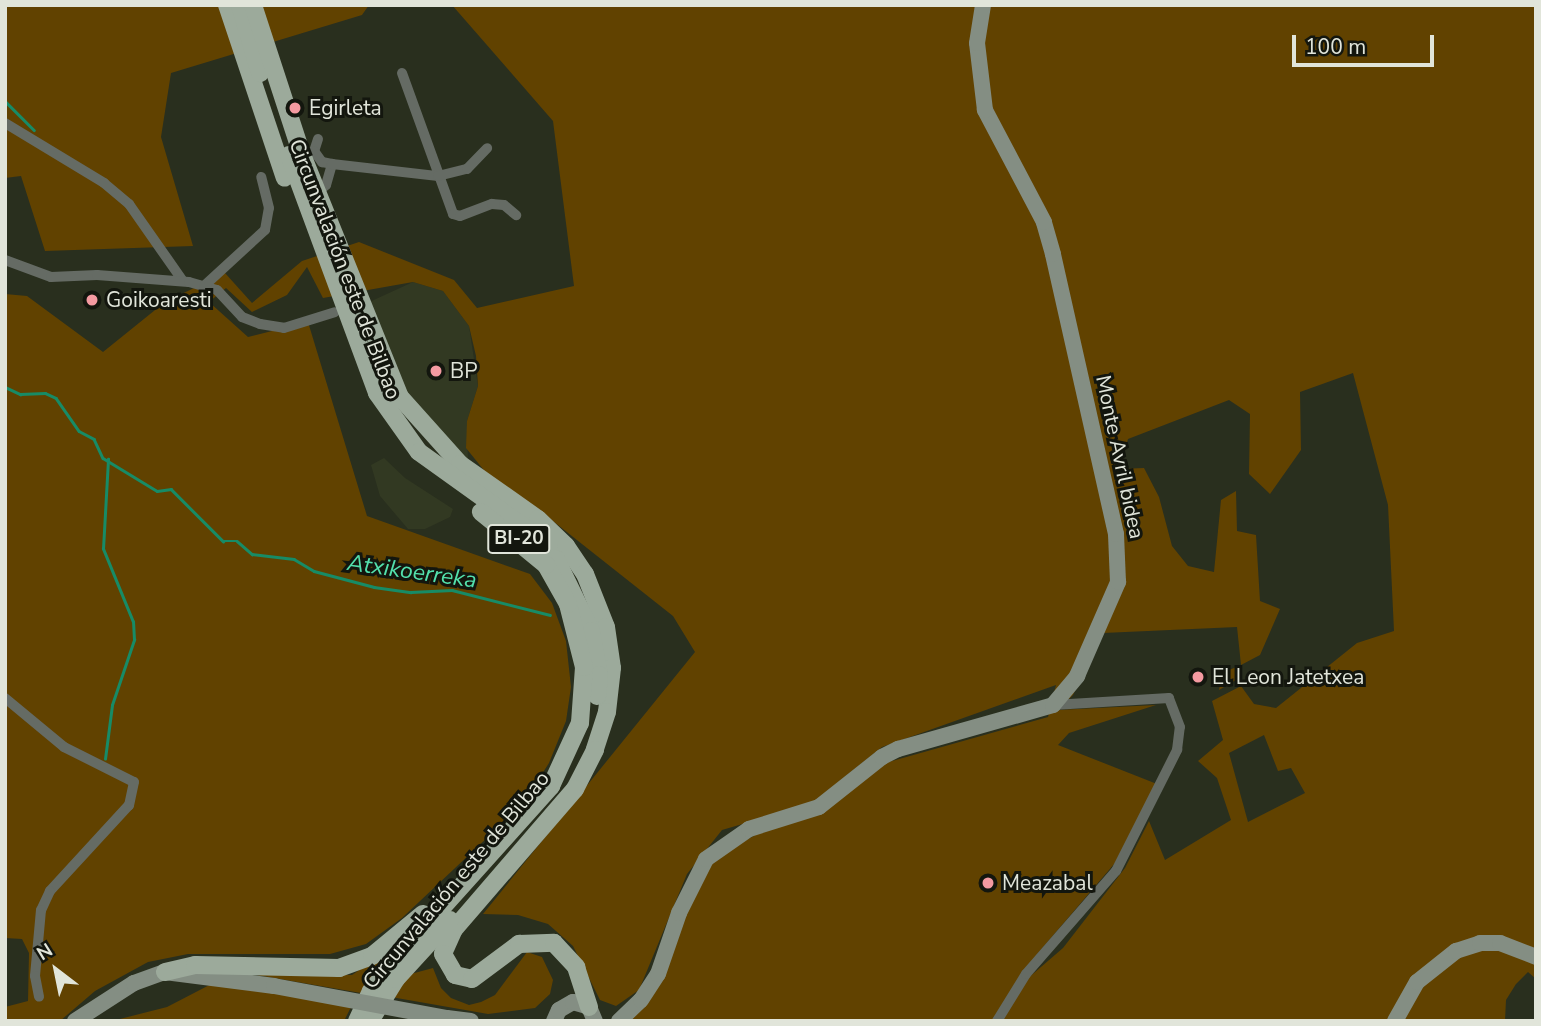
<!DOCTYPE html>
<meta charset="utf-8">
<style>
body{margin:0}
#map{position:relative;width:1541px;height:1026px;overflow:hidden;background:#292f1e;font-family:"Nunito Sans",sans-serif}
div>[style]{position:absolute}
.built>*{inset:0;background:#323922}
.green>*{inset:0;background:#614200}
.stream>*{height:2.5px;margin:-1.25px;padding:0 1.25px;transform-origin:1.25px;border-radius:1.25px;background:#178b66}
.street>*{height:10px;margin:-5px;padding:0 5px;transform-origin:5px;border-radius:5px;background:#656b64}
.secondary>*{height:16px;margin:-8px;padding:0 8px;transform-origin:8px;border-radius:8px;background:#848e83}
.primary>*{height:18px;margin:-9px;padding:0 9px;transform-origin:9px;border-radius:9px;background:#9caa9b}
.secondary-bridge>*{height:16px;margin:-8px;padding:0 8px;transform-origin:8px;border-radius:8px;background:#848e83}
.dots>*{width:19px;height:19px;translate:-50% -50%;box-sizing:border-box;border:4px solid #13160e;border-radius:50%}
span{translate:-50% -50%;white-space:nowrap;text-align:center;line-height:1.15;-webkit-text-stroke:6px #13160e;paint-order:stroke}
.shield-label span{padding:2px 5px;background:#13160e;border:2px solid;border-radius:5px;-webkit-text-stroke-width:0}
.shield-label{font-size:19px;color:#e1e5da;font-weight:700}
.poi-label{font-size:21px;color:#e1e5da}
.left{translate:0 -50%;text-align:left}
.street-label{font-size:21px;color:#e1e5da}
.water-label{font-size:23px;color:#53e0ac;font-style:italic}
.frame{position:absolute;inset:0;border:7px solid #e1e5da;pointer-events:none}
.north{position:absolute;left:21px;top:935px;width:70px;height:70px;-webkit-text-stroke:5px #13160e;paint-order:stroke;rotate:328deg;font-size:19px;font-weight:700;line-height:28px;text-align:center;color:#e1e5da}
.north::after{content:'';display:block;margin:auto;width:24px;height:32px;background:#e1e5da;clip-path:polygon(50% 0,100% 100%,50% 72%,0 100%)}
.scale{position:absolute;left:1292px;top:35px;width:142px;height:32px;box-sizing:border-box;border:4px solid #e1e5da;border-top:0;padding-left:9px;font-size:21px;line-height:24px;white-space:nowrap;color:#e1e5da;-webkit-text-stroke:5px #13160e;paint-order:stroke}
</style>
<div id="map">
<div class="built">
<i style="clip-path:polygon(413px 282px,443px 291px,469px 326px,478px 386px,467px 421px,468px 463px,402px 389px,365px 304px)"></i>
<i style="clip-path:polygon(384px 458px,405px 478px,453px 509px,450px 517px,425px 529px,408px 529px,380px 496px,371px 465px)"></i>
</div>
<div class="green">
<i style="clip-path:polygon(5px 5px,369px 5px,362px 15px,171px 73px,161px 137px,193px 246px,45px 251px,21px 176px,5px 178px)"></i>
<i style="clip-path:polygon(evenodd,452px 5px,1536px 5px,1536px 979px,1528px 972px,1516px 984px,1506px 1000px,1505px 1021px,1001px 1021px,1027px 979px,1063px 948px,1125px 868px,1149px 821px,1165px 860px,1231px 820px,1217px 778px,1198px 761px,1223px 740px,1212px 701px,1241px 686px,1254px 704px,1276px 708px,1357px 643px,1394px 631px,1388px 505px,1353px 373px,1300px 392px,1301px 450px,1270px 494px,1249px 474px,1250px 414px,1229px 400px,1128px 439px,1120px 469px,1144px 468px,1159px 497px,1172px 546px,1188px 566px,1214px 572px,1221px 500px,1236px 491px,1237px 531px,1256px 535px,1260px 601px,1280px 609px,1260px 655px,1241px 665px,1241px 677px,1219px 690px,1222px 673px,1241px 665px,1237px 627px,1103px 633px,1073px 695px,1058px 710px,1156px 705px,1069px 733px,1058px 745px,1157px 784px,1115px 863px,1038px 953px,993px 1021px,626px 1021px,712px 859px,885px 763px,1048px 717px,1056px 685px,882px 747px,811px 804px,722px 830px,687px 874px,639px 990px,616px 1006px,600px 1000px,573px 946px,548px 924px,518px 915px,483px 914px,695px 652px,673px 616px,544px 514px,491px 479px,466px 448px,467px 421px,478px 386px,476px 356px,469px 326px,443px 291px,413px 282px,323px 298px,307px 267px,287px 295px,252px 312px,226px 288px,209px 302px,248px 337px,308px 322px,367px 516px,530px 574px,552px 603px,566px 641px,571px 687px,566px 721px,549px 763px,522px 805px,402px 918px,366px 944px,330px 954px,188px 954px,148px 962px,95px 991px,60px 1021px,5px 1021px,5px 1007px,28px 1001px,29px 953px,22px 939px,5px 938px,5px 294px,27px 296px,103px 352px,165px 302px,225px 273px,252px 303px,302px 261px,359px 242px,454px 280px,477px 308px,574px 286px,553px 121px,452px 5px,1264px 735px,1278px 771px,1291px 768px,1305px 793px,1248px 822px,1229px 753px,1264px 735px)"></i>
<i style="clip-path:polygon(406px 938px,361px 993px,246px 973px,352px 975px)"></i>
<i style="clip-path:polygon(527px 952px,542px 957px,553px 980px,550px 994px,535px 1008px,488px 1014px,391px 997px,407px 975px,433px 968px,441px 988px,451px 998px,469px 1005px,481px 1002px,495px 995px)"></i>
<i style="clip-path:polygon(221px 979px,352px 1005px,344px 1021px,112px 1021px,167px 1007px)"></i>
</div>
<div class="stream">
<i style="left:5px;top:101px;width:41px;rotate:45deg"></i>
<i style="left:5px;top:387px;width:17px;rotate:25deg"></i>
<i style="left:20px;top:394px;width:25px;rotate:-2deg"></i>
<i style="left:45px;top:393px;width:12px;rotate:24deg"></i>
<i style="left:56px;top:398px;width:40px;rotate:55.1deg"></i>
<i style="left:79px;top:431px;width:17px;rotate:28deg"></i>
<i style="left:94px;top:439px;width:21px;rotate:65deg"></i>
<i style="left:103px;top:458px;width:63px;rotate:31.4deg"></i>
<i style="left:157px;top:491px;width:14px;rotate:-8deg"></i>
<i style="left:171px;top:489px;width:74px;rotate:45deg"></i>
<i style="left:223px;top:541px;width:14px"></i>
<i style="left:237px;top:541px;width:20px;rotate:41deg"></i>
<i style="left:252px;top:554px;width:42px;rotate:6.8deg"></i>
<i style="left:294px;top:559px;width:23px;rotate:31deg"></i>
<i style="left:314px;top:571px;width:62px;rotate:14.9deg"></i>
<i style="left:374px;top:587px;width:37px;rotate:8deg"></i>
<i style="left:411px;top:592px;width:41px;rotate:-2.8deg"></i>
<i style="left:452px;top:590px;width:101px;rotate:14.3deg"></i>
<i style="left:105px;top:759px;width:54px;rotate:-82.6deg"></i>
<i style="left:112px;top:705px;width:69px;rotate:-71.3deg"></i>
<i style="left:134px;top:640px;width:18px;rotate:-93deg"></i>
<i style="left:133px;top:622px;width:79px;rotate:-112.3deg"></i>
<i style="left:103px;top:549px;width:90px;rotate:-86.8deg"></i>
</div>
<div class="street">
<i style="left:402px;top:73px;width:150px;rotate:70.1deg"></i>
<i style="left:453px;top:214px;width:7px;rotate:16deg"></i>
<i style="left:460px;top:216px;width:34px;rotate:-21deg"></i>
<i style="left:492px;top:204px;width:12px;rotate:5deg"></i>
<i style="left:504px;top:205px;width:16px;rotate:40deg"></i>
<i style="left:5px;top:123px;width:116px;rotate:31.2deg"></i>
<i style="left:104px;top:183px;width:33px;rotate:40deg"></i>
<i style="left:129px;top:204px;width:94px;rotate:55deg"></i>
<i style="left:318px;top:139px;width:13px;rotate:108deg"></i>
<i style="left:314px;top:151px;width:14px;rotate:54deg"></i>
<i style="left:322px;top:162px;width:10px;rotate:11deg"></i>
<i style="left:317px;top:193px;width:12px;rotate:-42deg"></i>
<i style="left:326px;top:185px;width:22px;rotate:-74deg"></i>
<i style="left:332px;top:164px;width:107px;rotate:6.5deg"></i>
<i style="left:438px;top:176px;width:30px;rotate:-14deg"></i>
<i style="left:467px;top:169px;width:29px;rotate:-46deg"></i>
<i style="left:5px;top:260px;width:49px;rotate:20.3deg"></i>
<i style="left:51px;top:277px;width:46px;rotate:-2.5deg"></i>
<i style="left:97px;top:275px;width:92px;rotate:4.4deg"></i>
<i style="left:189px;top:282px;width:29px;rotate:16deg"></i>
<i style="left:217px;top:290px;width:37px;rotate:47deg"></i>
<i style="left:242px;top:317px;width:19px;rotate:21deg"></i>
<i style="left:260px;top:324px;width:24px;rotate:9deg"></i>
<i style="left:284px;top:328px;width:53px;rotate:-17.4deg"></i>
<i style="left:204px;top:286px;width:83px;rotate:-42.6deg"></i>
<i style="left:265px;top:230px;width:22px;rotate:-80deg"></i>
<i style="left:269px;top:208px;width:32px;rotate:-104deg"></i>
<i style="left:5px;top:698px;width:77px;rotate:39.7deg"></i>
<i style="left:64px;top:747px;width:78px;rotate:26.6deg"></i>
<i style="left:134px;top:782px;width:24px;rotate:102deg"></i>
<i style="left:129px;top:805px;width:117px;rotate:132.6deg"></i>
<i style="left:50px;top:891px;width:21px;rotate:115deg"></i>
<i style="left:41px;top:910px;width:66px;rotate:95.2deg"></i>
<i style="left:35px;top:976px;width:21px;rotate:79deg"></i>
<i style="left:997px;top:1021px;width:55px;rotate:-58.3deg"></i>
<i style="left:1026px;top:974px;width:137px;rotate:-48.9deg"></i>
<i style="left:1116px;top:871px;width:136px;rotate:-63.2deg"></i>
<i style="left:1177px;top:750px;width:23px;rotate:-83deg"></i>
<i style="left:1180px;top:727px;width:31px;rotate:-111deg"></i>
<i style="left:1169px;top:698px;width:116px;rotate:176.5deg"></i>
</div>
<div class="secondary">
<i style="left:447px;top:1018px;width:24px;rotate:7deg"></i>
<i style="left:75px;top:1021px;width:70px;rotate:-32.8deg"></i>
<i style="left:134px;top:983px;width:33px;rotate:-20deg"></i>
<i style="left:165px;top:972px;width:110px;rotate:7.3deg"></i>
<i style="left:554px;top:1021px;width:12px;rotate:-66deg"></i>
<i style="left:559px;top:1010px;width:16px;rotate:-30deg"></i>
<i style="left:573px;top:1002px;width:17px;rotate:17deg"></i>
<i style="left:589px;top:1007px;width:15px;rotate:67deg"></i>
<i style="left:619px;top:1021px;width:30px;rotate:-44deg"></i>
<i style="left:641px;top:1000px;width:31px;rotate:-57deg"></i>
<i style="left:658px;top:974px;width:65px;rotate:-71deg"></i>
<i style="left:679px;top:913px;width:60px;rotate:-63.4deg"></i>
<i style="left:706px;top:859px;width:52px;rotate:-34.9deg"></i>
<i style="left:749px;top:829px;width:73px;rotate:-17.4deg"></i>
<i style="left:819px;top:807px;width:80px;rotate:-38.4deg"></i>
<i style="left:882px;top:757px;width:18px;rotate:-27deg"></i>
<i style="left:898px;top:749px;width:161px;rotate:-15.8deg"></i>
<i style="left:1053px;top:705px;width:38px;rotate:-50deg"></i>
<i style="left:1077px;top:676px;width:103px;rotate:-66.4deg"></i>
<i style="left:1118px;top:582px;width:48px;rotate:-92.4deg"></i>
<i style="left:1116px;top:534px;width:287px;rotate:-102.7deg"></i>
<i style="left:1053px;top:254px;width:33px;rotate:-106deg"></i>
<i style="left:1044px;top:222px;width:127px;rotate:-117.8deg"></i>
<i style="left:985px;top:110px;width:67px;rotate:-96.8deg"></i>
<i style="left:977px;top:43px;width:38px;rotate:-81deg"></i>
<i style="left:1395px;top:1021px;width:45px;rotate:-60.6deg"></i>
<i style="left:1417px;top:982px;width:50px;rotate:-38.5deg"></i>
<i style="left:1456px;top:951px;width:25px;rotate:-18deg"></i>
<i style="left:1480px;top:943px;width:20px"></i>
<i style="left:1500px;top:943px;width:39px;rotate:21deg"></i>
</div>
<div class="primary">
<i style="left:227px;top:5px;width:182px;rotate:71.5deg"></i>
<i style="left:240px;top:5px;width:71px;rotate:73.6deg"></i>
<i style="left:253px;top:5px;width:155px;rotate:71.9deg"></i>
<i style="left:301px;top:152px;width:264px;rotate:68deg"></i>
<i style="left:400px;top:397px;width:90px;rotate:48.2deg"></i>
<i style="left:460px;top:464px;width:95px;rotate:35.2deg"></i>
<i style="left:538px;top:519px;width:39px;rotate:44deg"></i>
<i style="left:566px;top:546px;width:34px;rotate:56deg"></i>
<i style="left:585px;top:574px;width:57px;rotate:68.4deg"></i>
<i style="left:606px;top:627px;width:41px;rotate:81.7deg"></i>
<i style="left:612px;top:668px;width:44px;rotate:96.5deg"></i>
<i style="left:607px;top:712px;width:40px;rotate:108deg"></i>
<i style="left:595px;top:750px;width:44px;rotate:117.1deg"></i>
<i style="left:575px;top:789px;width:185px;rotate:130.8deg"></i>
<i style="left:454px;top:929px;width:27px;rotate:114deg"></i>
<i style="left:443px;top:954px;width:24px;rotate:60deg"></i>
<i style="left:455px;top:975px;width:17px;rotate:13deg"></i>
<i style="left:472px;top:979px;width:59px;rotate:-36.7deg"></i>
<i style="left:519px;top:944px;width:35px;rotate:-2deg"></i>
<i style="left:554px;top:943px;width:33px;rotate:47deg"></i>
<i style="left:576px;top:967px;width:42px;rotate:72deg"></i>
<i style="left:289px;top:155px;width:254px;rotate:69.7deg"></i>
<i style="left:377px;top:393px;width:72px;rotate:54.6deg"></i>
<i style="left:419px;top:452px;width:139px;rotate:35.6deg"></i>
<i style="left:532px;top:533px;width:35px;rotate:47deg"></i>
<i style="left:556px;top:559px;width:80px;rotate:64.1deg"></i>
<i style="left:591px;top:631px;width:45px;rotate:79.7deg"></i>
<i style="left:599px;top:675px;width:21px;rotate:95deg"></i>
<i style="left:165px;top:972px;width:31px;rotate:-13deg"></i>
<i style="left:195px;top:965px;width:144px;rotate:1.2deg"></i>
<i style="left:339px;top:968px;width:35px;rotate:-20deg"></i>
<i style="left:372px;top:956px;width:66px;rotate:-39.5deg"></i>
<i style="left:357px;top:1021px;width:33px;rotate:-65deg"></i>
<i style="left:371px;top:991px;width:54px;rotate:-51deg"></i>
<i style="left:405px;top:949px;width:219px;rotate:-48.1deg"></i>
<i style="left:551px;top:786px;width:69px;rotate:-65.3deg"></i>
<i style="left:580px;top:723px;width:56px;rotate:-85.9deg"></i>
<i style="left:584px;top:667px;width:65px;rotate:-104.3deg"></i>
<i style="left:568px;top:604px;width:45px;rotate:-119.4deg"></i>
<i style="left:546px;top:565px;width:84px;rotate:-140.8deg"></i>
<i style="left:370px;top:1021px;width:49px;rotate:-58.2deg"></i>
<i style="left:396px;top:979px;width:80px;rotate:-47.5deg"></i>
</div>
<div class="secondary-bridge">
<i style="left:274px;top:986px;width:176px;rotate:10.5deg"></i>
</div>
<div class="dots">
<i style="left:295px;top:108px;background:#f49aa1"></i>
<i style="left:92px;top:300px;background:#f49aa1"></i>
<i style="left:436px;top:371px;background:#f49aa1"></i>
<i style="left:1198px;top:677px;background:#f49aa1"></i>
<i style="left:988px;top:883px;background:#f49aa1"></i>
</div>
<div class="shield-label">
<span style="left:519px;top:539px">BI-20</span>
</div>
<div class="poi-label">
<span class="left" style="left:309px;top:108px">Egirleta</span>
<span class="left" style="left:106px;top:300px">Goikoaresti</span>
<span class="left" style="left:450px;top:371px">BP</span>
<span class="left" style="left:1212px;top:677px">El Leon Jatetxea</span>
<span class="left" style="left:1002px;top:883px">Meazabal</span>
</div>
<div class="street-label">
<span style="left:345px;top:269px;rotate:69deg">Circunvalación este de Bilbao</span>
<span style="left:1120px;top:457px;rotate:78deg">Monte Avril bidea</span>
<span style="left:456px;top:880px;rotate:-50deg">Circunvalación este de Bilbao</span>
</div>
<div class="water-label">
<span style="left:412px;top:572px;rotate:8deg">Atxikoerreka</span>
</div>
<div class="frame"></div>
<div class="north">N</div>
<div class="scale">100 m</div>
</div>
